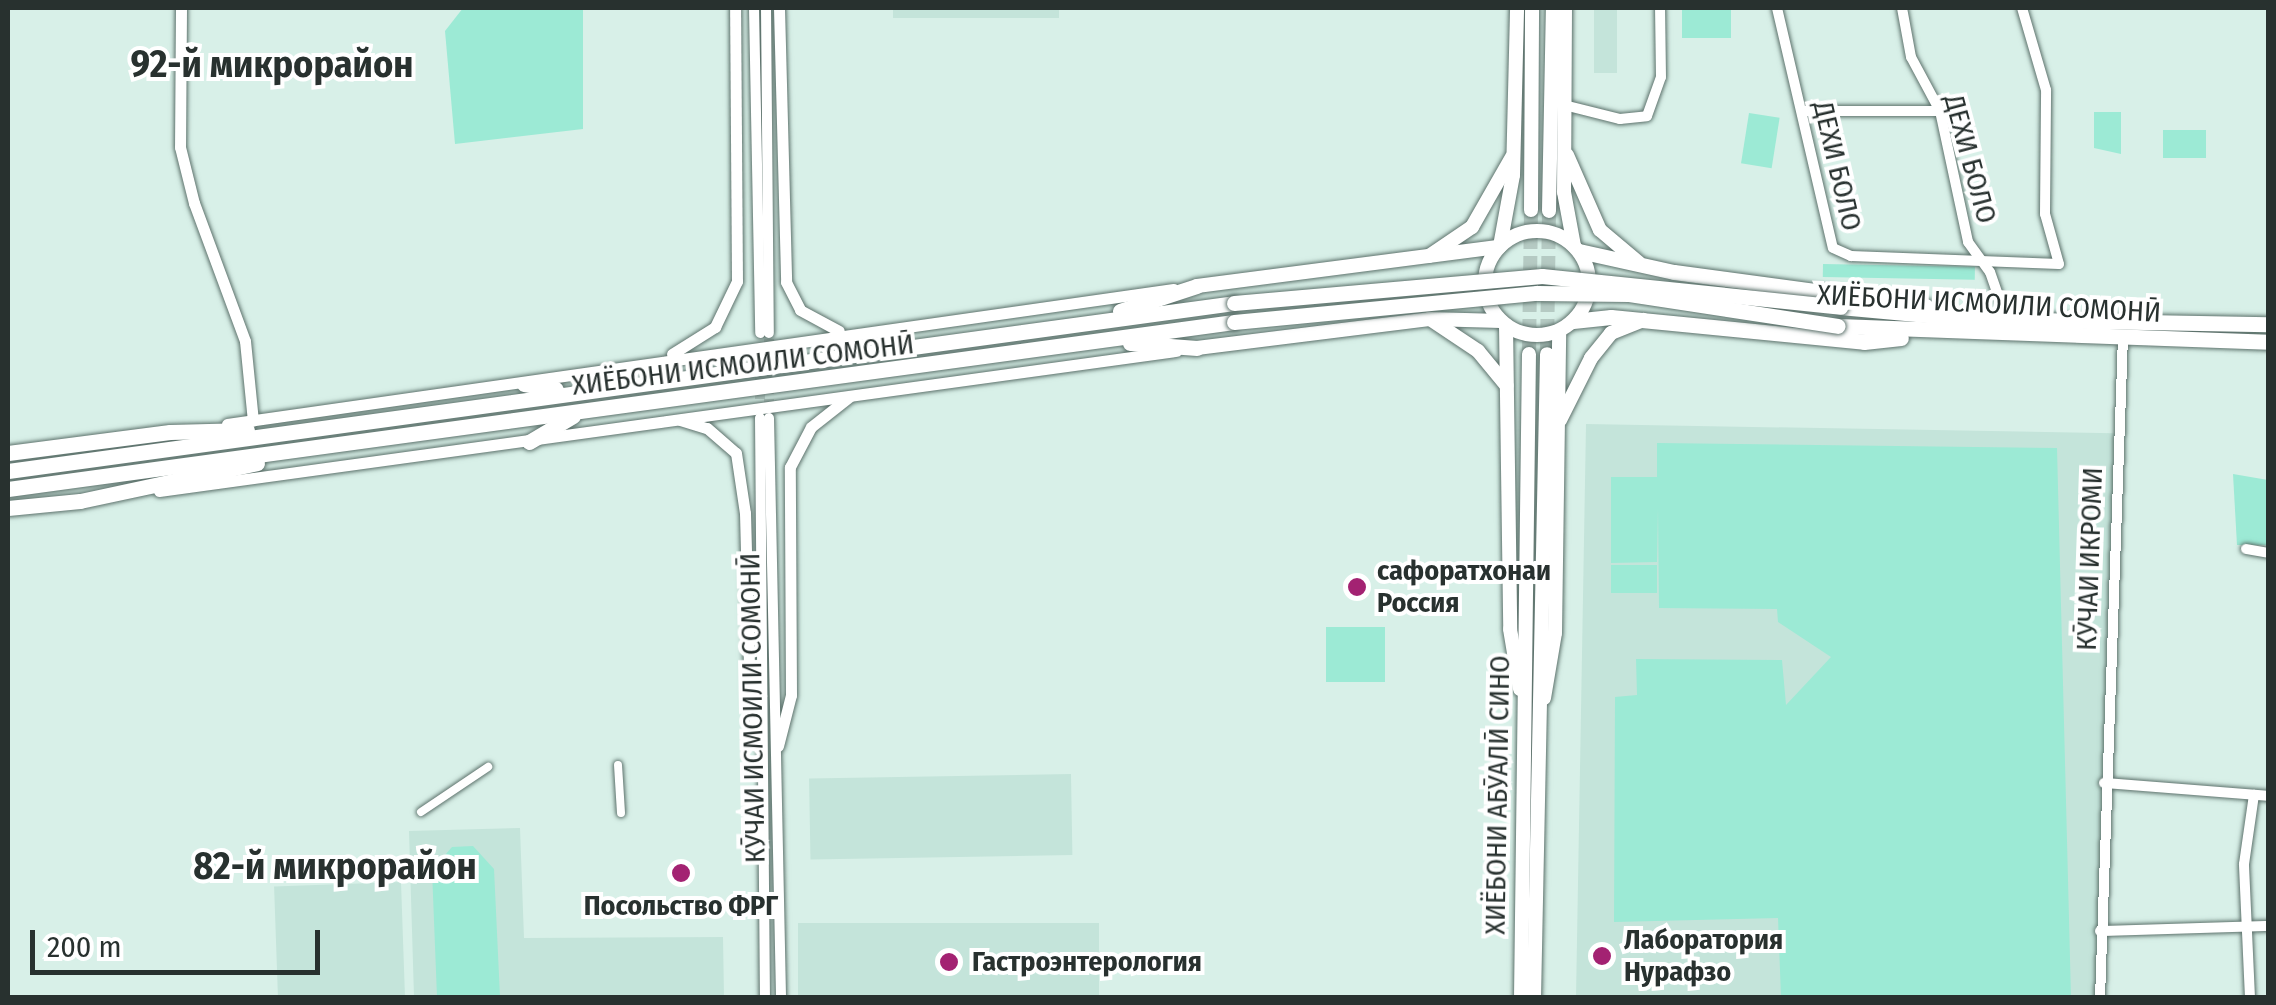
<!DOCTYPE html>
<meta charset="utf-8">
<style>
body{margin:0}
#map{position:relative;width:2276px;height:1005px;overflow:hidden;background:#d8f0e8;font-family:"Fira Sans Condensed",sans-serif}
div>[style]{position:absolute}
.built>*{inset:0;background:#c4e4da;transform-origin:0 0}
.green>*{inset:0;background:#9cead5;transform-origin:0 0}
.minor-tunnel>*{height:10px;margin-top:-5px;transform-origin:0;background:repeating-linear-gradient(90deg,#b5cac3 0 10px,transparent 0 15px)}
.secondary-tunnel>*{height:14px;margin-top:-7px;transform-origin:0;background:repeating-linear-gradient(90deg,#b5cac3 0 14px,transparent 0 21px)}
.roads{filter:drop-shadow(0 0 2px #5d726c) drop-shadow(0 0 2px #5d726c)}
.pedestrian>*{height:8px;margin:-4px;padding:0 4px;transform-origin:4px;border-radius:4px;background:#fff}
.minor>*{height:10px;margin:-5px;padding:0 5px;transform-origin:5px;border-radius:5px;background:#fff}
.tertiary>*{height:11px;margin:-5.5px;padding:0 5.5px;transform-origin:5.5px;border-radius:5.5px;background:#fff}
.secondary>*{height:14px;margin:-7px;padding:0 7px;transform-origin:7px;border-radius:7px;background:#fff}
.secondary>.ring{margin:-7px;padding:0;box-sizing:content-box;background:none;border:14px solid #fff;border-radius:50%}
.primary>*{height:15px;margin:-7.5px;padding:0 7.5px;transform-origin:7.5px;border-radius:7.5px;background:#fff}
.trunk>*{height:15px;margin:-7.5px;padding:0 7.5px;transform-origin:7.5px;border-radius:7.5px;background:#fff}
.bridges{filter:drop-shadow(0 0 2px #5d726c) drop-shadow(0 0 2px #5d726c)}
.trunk-bridge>*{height:15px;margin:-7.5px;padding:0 7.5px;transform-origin:7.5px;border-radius:7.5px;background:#fff}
.dots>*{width:28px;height:28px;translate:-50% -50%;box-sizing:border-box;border:5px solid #fff;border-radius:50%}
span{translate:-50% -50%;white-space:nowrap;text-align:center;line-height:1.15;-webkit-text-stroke:8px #fff;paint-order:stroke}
.street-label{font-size:28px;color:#28312f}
.poi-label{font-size:28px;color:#28312f;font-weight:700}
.left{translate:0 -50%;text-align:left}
.district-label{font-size:38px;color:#28312f;font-weight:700}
.frame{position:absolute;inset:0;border:10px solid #28312f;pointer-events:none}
.scale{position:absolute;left:30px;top:930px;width:290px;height:45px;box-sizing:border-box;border:5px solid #28312f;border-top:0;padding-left:12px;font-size:30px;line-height:35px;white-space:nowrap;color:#28312f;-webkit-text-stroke:8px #fff;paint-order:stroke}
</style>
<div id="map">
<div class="built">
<i style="left:893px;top:8px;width:166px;height:10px"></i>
<i style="left:1594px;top:8px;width:23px;height:65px"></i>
<i style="left:1586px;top:424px;width:528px;height:573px;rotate:1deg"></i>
<i style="left:1071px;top:774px;width:81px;height:262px;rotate:89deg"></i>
<i style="clip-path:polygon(520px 828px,524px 938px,723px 937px,724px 997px,414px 997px,409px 831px)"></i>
<i style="left:401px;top:882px;width:115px;height:127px;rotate:88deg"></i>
<i style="left:1099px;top:923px;width:74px;height:301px;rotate:90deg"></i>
</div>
<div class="green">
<i style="clip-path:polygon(463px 8px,583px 8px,583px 129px,455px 144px,445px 31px)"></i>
<i style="left:1682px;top:8px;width:49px;height:30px"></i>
<i style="clip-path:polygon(2094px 112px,2121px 112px,2121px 154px,2094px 148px)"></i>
<i style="left:1749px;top:113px;width:31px;height:51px;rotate:9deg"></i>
<i style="left:2163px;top:130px;width:43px;height:28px"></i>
<i style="left:1823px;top:264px;width:152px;height:13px;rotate:1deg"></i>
<i style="clip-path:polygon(1657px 443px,2057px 448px,2071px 997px,1781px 997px,1778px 918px,1614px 922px,1615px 697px,1637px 695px,1636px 659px,1782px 660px,1786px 705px,1831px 657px,1778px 622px,1777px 609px,1659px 608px,1658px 508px,1657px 562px,1611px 563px,1611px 477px,1657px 477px)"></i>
<i style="clip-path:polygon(2233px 474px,2268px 480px,2268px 545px,2237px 545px)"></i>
<i style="left:1611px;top:565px;width:46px;height:28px"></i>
<i style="left:1385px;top:627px;width:55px;height:59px;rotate:90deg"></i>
<i style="clip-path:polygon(473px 846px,494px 869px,500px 997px,437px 997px,432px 870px,452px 847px)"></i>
</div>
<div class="minor-tunnel">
<i style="left:769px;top:339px;width:73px;rotate:90deg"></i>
<i style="left:760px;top:344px;width:73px;rotate:90deg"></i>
</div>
<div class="secondary-tunnel">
<i style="left:1529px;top:354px;width:144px;rotate:-89.2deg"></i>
<i style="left:1547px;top:354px;width:143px;rotate:-89.2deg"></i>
</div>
<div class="roads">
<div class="pedestrian">
<i style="left:618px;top:765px;width:48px;rotate:86.4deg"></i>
<i style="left:421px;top:812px;width:81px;rotate:-33.9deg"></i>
</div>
<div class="minor">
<i style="left:754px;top:8px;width:325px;rotate:88.9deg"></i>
<i style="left:766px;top:8px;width:325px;rotate:89.5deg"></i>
<i style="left:1777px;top:8px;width:246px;rotate:76.9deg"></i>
<i style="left:1833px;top:248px;width:20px;rotate:24deg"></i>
<i style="left:1851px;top:256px;width:208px;rotate:2.2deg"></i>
<i style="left:2059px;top:264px;width:52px;rotate:-105.6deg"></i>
<i style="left:2045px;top:214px;width:124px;rotate:-89.5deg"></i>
<i style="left:2046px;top:90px;width:85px;rotate:-106.3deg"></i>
<i style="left:1902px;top:8px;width:50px;rotate:79.6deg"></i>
<i style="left:1911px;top:57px;width:61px;rotate:61.8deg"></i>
<i style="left:1940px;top:111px;width:134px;rotate:77.9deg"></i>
<i style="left:1968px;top:242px;width:37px;rotate:54deg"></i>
<i style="left:1990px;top:272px;width:49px;rotate:70.8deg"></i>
<i style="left:1564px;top:105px;width:58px;rotate:14deg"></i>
<i style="left:1620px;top:119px;width:27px;rotate:-6deg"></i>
<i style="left:1647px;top:116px;width:41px;rotate:-70.3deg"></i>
<i style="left:1661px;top:77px;width:69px;rotate:-90.8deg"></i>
<i style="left:1802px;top:111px;width:138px"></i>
<i style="left:760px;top:418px;width:580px;rotate:89.51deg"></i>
<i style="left:769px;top:418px;width:580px;rotate:88.81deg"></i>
<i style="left:2246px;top:549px;width:22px;rotate:10deg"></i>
<i style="left:2104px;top:783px;width:165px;rotate:4.5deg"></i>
<i style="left:2100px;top:931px;width:168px;rotate:-1.7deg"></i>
<i style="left:2100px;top:998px;width:662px;rotate:-88.01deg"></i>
<i style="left:2250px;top:998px;width:134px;rotate:-92.6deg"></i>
<i style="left:2244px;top:864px;width:70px;rotate:-81.8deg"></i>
</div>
<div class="tertiary">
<i style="left:181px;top:8px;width:139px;rotate:90.4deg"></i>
<i style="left:180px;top:147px;width:58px;rotate:76deg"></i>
<i style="left:194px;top:203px;width:147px;rotate:69.7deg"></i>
<i style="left:245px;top:341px;width:80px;rotate:84.3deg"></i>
<i style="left:779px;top:8px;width:274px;rotate:88.5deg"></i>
<i style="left:786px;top:282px;width:31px;rotate:63deg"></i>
<i style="left:800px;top:310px;width:44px;rotate:28.3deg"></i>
<i style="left:672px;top:354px;width:51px;rotate:-32.1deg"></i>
<i style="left:715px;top:327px;width:51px;rotate:-64.4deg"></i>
<i style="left:737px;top:281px;width:273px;rotate:-90.4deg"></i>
<i style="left:680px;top:420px;width:28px;rotate:17deg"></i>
<i style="left:707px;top:428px;width:38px;rotate:41deg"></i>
<i style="left:736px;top:453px;width:61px;rotate:81.5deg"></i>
<i style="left:745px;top:513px;width:188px;rotate:88.5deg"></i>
<i style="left:750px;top:701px;width:45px;rotate:76deg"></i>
<i style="left:227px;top:424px;width:956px;rotate:-8.12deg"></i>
<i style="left:159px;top:491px;width:1027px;rotate:-7.84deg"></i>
<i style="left:778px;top:746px;width:53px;rotate:-75.7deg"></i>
<i style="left:791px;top:695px;width:228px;rotate:-90.3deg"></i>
<i style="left:790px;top:467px;width:45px;rotate:-62.3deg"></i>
<i style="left:811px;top:427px;width:48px;rotate:-38.3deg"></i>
</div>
<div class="secondary">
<i style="left:1565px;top:8px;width:184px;rotate:90.3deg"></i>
<i style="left:1564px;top:192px;width:55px;rotate:79.5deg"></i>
<i style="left:1567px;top:155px;width:82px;rotate:66.3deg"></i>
<i style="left:1600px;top:230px;width:51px;rotate:40.2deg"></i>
<i style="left:1531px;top:210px;width:202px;rotate:-89.7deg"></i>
<i style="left:1549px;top:211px;width:203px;rotate:-88.9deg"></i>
<i class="ring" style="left:1485px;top:231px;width:90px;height:90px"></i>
<i style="left:1500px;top:246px;width:72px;rotate:-79.6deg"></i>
<i style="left:1513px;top:175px;width:167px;rotate:-88.6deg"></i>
<i style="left:1429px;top:256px;width:52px;rotate:-34deg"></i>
<i style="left:1472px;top:227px;width:81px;rotate:-60.3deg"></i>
<i style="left:1197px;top:286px;width:305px;rotate:-7.4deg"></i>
<i style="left:1430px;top:319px;width:58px;rotate:33.7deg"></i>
<i style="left:1478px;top:351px;width:45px;rotate:50.4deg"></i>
<i style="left:1506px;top:325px;width:304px;rotate:89.2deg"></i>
<i style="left:1510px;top:629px;width:61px;rotate:80.5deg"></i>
<i style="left:1197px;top:348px;width:234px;rotate:-7.1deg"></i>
<i style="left:1429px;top:319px;width:72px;rotate:1.6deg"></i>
<i style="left:1560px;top:420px;width:69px;rotate:-63.4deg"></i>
<i style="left:1591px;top:358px;width:32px;rotate:-51deg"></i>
<i style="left:1611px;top:333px;width:35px;rotate:-22deg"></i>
<i style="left:1544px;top:698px;width:66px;rotate:-80.4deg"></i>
<i style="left:1555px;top:633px;width:302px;rotate:-89.2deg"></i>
<i style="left:1521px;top:998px;width:644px;rotate:-89.29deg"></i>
<i style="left:1534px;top:998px;width:644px;rotate:-88.84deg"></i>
</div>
<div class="primary">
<i style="left:8px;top:453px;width:163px;rotate:-7.4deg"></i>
<i style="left:8px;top:508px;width:72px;rotate:-5.6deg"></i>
</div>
<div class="trunk">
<i style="left:1579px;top:251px;width:97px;rotate:12.5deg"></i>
<i style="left:1674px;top:272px;width:254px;rotate:7.7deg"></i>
<i style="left:1840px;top:307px;width:131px;rotate:5.3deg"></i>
<i style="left:1970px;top:319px;width:298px;rotate:1deg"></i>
<i style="left:1120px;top:311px;width:81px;rotate:-18deg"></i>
<i style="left:1573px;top:321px;width:38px;rotate:-6deg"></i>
<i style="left:1611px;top:317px;width:254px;rotate:5.6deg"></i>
<i style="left:1864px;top:342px;width:37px;rotate:-6deg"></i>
<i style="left:1838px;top:326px;width:430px;rotate:2.1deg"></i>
<i style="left:1130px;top:343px;width:67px;rotate:4.3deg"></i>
<i style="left:524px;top:384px;width:32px;rotate:9deg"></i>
<i style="left:170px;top:432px;width:77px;rotate:-1.5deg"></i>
<i style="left:529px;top:442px;width:51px;rotate:-30.6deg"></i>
<i style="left:8px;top:471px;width:1237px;rotate:-7.8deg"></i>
<i style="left:8px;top:489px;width:1237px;rotate:-7.76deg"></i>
<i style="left:80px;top:501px;width:181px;rotate:-12.1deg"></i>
</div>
</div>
<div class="bridges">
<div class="trunk-bridge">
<i style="left:1234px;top:303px;width:309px;rotate:-5deg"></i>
<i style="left:1542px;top:276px;width:300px;rotate:5.9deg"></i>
<i style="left:1234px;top:322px;width:304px;rotate:-5.5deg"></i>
<i style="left:1537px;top:293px;width:92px;rotate:0.6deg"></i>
<i style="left:1629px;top:294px;width:211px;rotate:8.7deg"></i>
</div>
</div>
<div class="dots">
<i style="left:1357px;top:587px;background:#a32272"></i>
<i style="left:681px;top:873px;background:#a32272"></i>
<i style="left:1602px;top:956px;background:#a32272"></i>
<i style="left:949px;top:962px;background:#a32272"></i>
</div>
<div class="street-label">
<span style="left:1970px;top:159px;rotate:75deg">ДЕХИ БОЛО</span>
<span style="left:1837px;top:166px;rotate:77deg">ДЕХИ БОЛО</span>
<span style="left:1989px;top:304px;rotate:3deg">ХИЁБОНИ ИСМОИЛИ СОМОНӢ</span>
<span style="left:743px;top:365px;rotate:-7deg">ХИЁБОНИ ИСМОИЛИ СОМОНӢ</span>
<span style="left:2090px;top:559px;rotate:-88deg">КӮЧАИ ИКРОМИ</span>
<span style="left:753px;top:708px;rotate:-91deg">КӮЧАИ ИСМОИЛИ СОМОНӢ</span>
<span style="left:1498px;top:795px;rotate:-89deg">ХИЁБОНИ АБӮАЛӢ СИНО</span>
</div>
<div class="poi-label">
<span class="left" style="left:1377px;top:587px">сафоратхонаи<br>Россия</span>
<span style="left:681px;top:906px">Посольство ФРГ</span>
<span class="left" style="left:1624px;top:956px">Лаборатория<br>Нурафзо</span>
<span class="left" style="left:972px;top:962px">Гастроэнтерология</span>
</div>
<div class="district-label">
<span style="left:272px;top:65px">92-й микрорайон</span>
<span style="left:335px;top:867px">82-й микрорайон</span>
</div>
<div class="frame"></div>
<div class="scale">200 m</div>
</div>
